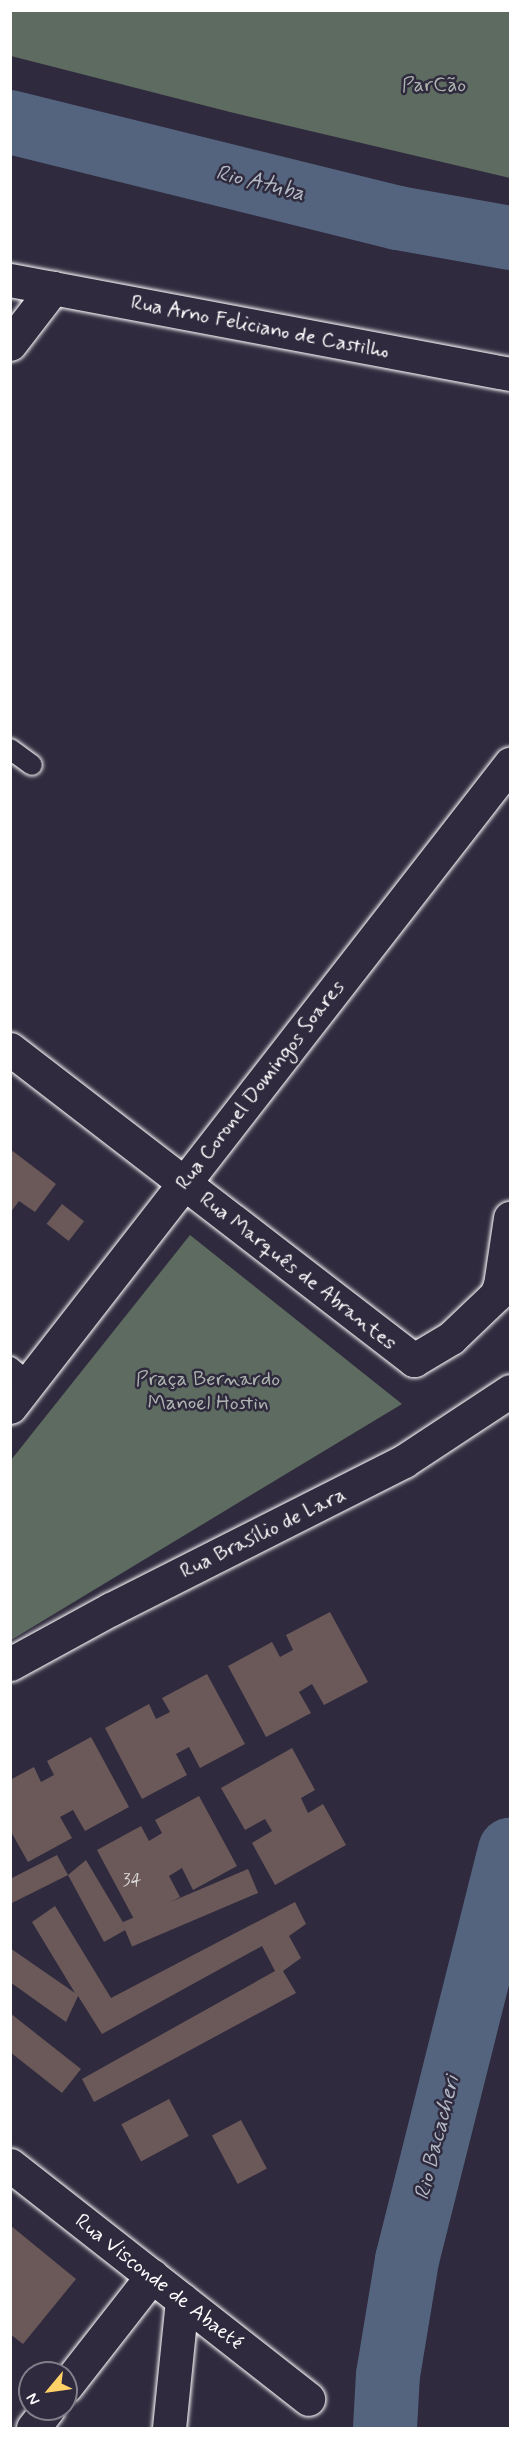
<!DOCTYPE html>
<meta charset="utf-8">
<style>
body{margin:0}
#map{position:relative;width:521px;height:2439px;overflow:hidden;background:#2f2a3d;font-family:Mynerve,sans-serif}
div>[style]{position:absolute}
.green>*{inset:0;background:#5e6b60}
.river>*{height:64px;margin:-32px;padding:0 32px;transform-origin:32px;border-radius:32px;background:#54647f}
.building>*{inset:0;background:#6b5959;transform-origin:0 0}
.roads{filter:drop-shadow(0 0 2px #fff) drop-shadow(0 0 2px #fff)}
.service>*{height:20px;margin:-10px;padding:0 10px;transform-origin:10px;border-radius:10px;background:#2f2a3d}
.minor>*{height:33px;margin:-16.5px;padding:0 16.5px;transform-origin:16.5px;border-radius:16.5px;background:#2f2a3d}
.tertiary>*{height:33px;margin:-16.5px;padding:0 16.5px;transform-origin:16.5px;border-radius:16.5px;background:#2f2a3d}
span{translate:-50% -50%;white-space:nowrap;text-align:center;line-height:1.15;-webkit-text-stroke:5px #2f2a3d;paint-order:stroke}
.number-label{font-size:18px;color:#dad6d6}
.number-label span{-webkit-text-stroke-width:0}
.park-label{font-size:21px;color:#aeb5b0}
.street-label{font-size:21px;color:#fff}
.water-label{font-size:22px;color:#b2b9c5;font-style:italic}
.frame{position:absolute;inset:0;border:12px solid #fff;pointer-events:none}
.north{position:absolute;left:18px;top:2361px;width:60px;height:60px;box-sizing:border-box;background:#2f2a3d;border:2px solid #827f8b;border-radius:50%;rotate:241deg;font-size:16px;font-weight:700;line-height:24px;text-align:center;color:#fff}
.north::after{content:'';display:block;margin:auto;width:21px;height:27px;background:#ffd166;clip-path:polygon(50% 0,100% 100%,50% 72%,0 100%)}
</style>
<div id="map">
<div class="green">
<i style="clip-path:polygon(10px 11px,510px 11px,510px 178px,230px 112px,11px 56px)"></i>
<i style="clip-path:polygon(190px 1235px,402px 1404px,11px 1640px,11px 1460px)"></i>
</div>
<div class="river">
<i style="left:10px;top:122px;width:400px;rotate:13.9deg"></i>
<i style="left:398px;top:218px;width:114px;rotate:10.1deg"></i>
<i style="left:385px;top:2428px;width:53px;rotate:-86.8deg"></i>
<i style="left:388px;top:2375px;width:117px;rotate:-80.6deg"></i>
<i style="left:407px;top:2260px;width:423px;rotate:-75.9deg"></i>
</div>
<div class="building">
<i style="clip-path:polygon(10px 1149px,56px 1184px,35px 1212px,19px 1201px,10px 1213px)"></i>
<i style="left:62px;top:1204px;width:28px;height:25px;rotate:38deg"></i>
<i style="clip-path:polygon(330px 1612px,368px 1682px,324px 1705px,312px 1684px,299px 1692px,311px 1713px,266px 1737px,228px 1666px,272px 1642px,280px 1657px,293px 1650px,286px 1635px)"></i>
<i style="clip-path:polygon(207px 1674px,245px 1744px,200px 1768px,189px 1747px,176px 1754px,187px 1775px,142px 1799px,105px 1728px,149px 1704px,156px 1719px,170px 1712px,162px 1698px)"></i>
<i style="clip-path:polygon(91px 1737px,129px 1807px,85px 1831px,73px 1810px,60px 1817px,72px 1838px,28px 1862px,10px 1830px,10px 1780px,34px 1767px,41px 1782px,54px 1775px,47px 1761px)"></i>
<i style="clip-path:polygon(292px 1748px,315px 1790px,301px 1798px,308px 1813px,323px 1804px,346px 1845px,275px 1885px,252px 1843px,272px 1831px,265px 1819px,245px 1830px,221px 1788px)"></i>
<i style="clip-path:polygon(199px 1796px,237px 1866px,193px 1890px,182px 1868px,169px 1876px,180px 1897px,135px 1921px,97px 1850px,141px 1826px,149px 1841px,162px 1833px,155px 1820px)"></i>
<i style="clip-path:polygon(57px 1855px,68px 1875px,10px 1904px,10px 1879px)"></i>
<i style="clip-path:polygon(86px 1860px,127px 1929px,104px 1942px,68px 1875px)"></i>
<i style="left:248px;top:1869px;width:26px;height:137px;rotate:67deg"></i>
<i style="clip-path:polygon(295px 1902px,306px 1924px,289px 1936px,301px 1958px,283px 1971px,296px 1993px,94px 2102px,82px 2079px,275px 1971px,262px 1946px,102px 2034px,78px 1996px,66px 2022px,10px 1982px,10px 1948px,75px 1993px,32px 1922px,55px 1906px,111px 1998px)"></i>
<i style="clip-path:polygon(10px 2013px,81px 2069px,62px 2093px,10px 2052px)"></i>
<i style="left:169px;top:2099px;width:42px;height:54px;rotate:62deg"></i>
<i style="left:241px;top:2120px;width:55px;height:33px;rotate:62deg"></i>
<i style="clip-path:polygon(10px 2225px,76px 2279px,23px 2344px,10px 2334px)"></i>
</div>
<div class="roads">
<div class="service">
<i style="left:10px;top:749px;width:27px;rotate:36deg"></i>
<i style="left:10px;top:1367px;width:25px;rotate:40deg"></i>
</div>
<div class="minor">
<i style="left:10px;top:280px;width:509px;rotate:10.65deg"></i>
<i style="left:10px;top:344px;width:71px;rotate:-52.5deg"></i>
<i style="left:10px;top:1049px;width:510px;rotate:37.59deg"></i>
<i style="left:414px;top:1360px;width:43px;rotate:-30.7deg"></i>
<i style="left:451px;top:1338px;width:62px;rotate:-43.7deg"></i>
<i style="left:496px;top:1295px;width:11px;rotate:-68deg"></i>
<i style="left:500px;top:1285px;width:68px;rotate:-81.5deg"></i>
<i style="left:10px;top:1407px;width:815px;rotate:-52.13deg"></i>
<i style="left:10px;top:2165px;width:379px;rotate:38.1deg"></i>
<i style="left:66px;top:2386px;width:140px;rotate:-52deg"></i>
<i style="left:33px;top:2428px;width:24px;rotate:-52deg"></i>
<i style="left:169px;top:2428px;width:129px;rotate:-84.2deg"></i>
</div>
<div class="tertiary">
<i style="left:10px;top:1664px;width:115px;rotate:-28.6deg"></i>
<i style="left:111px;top:1609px;width:328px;rotate:-26.8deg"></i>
<i style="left:404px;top:1461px;width:127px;rotate:-33.4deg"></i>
</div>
</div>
<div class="number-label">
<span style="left:132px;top:1880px">34</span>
</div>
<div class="park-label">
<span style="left:434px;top:85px">ParCão</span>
<span style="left:208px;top:1391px">Praça Bernardo<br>Manoel Hostin</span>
</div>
<div class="street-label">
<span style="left:260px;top:327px;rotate:11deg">Rua Arno Feliciano de Castilho</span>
<span style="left:260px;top:1085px;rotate:-52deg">Rua Coronel Domingos Soares</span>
<span style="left:298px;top:1271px;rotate:38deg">Rua Marquês de Abrantes</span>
<span style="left:263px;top:1533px;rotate:-26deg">Rua Brasílio de Lara</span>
<span style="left:159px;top:2282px;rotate:38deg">Rua Visconde de Abaeté</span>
</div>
<div class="water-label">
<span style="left:260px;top:184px;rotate:14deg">Rio Atuba</span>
<span style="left:438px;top:2138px;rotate:-76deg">Rio Bacacheri</span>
</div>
<div class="frame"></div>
<div class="north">N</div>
</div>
